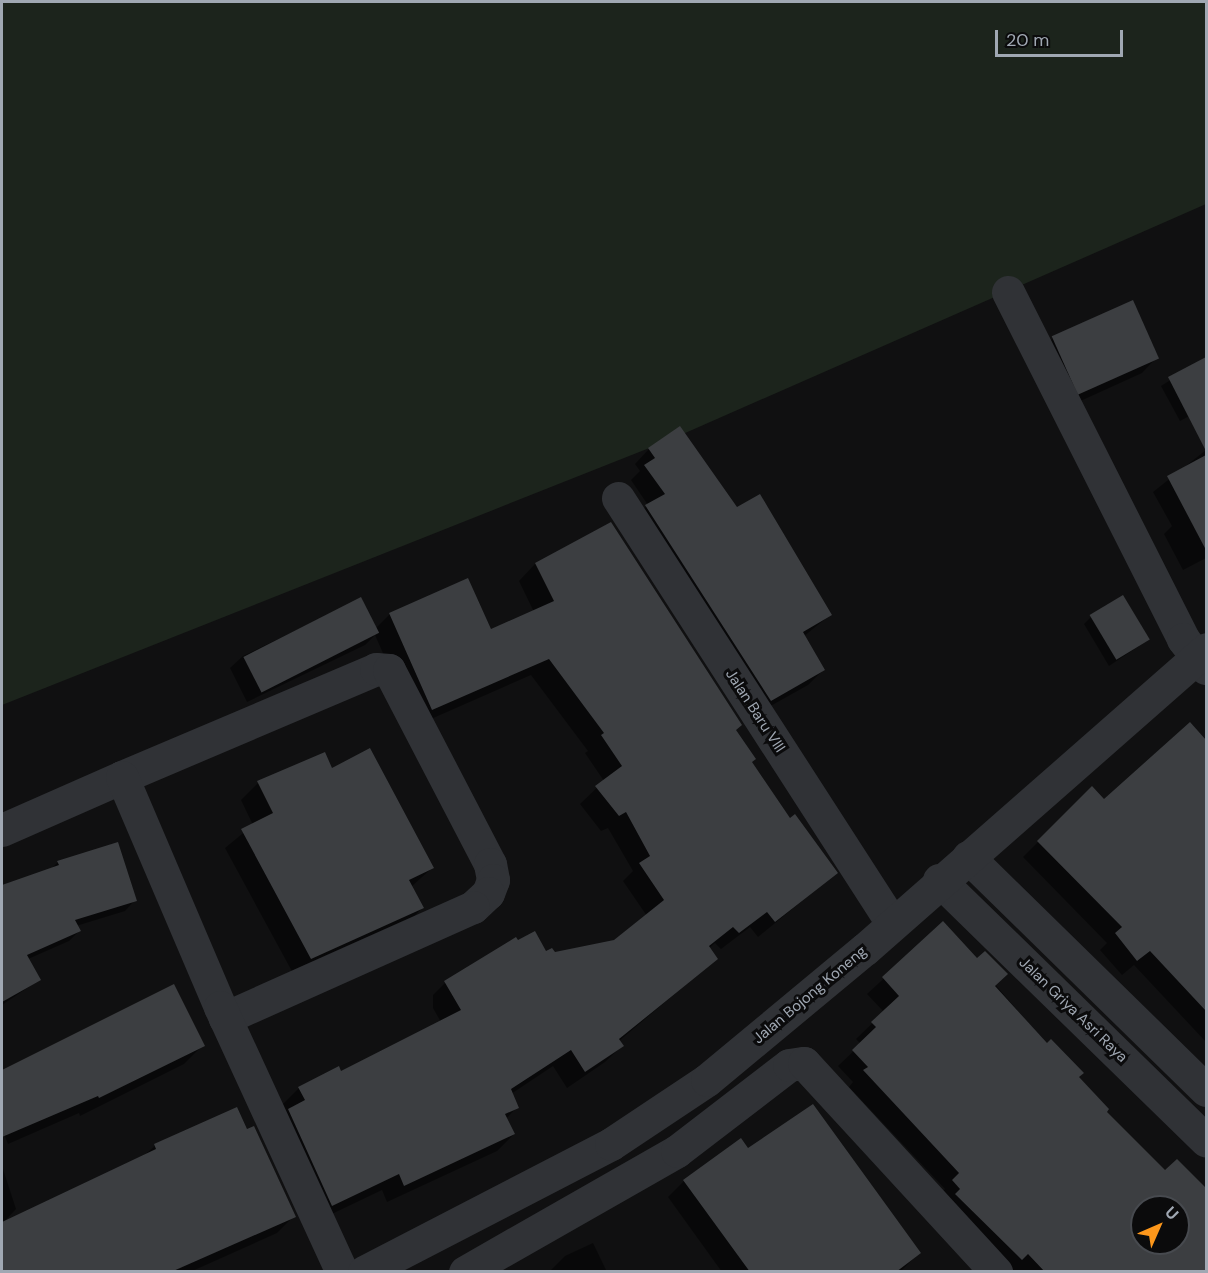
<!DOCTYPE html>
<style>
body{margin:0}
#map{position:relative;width:1208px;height:1273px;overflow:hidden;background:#101011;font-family:"DM Sans",sans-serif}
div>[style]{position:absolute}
.green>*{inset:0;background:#1c241c}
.shadow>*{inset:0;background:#0007}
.building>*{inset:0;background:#3c3e41;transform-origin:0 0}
.minor>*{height:33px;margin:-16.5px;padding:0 16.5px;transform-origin:16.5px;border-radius:16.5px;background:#303236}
.tertiary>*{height:33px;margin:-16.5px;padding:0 16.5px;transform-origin:16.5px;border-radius:16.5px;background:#303236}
span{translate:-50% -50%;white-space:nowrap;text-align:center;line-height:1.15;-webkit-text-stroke:6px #0b0b0c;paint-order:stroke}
.street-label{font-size:15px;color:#a0a8b3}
.frame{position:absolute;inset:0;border:3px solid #a0a8b3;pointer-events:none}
.north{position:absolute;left:1130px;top:1195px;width:60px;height:60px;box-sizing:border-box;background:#0b0b0c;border:2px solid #474a4f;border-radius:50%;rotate:45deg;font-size:16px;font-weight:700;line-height:24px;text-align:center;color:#a0a8b3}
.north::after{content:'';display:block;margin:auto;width:21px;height:27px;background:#fd971b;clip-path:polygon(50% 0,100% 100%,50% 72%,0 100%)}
.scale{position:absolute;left:995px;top:30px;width:128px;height:27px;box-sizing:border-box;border:3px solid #a0a8b3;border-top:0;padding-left:8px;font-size:18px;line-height:21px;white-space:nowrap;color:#a0a8b3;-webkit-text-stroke:4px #0b0b0c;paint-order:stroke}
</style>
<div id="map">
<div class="green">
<i style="clip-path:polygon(2px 2px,1206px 2px,1206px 204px,667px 441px,2px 705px)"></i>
</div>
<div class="shadow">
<i style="clip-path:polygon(1053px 338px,1157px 357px,1142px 373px,1065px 408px,1038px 353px)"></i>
<i style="clip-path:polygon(1201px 361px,1206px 372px,1206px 407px,1180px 421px,1161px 386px)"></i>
<i style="clip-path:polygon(649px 449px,737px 509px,830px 615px,803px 637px,823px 670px,808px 685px,756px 714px,631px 520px,648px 505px,631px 480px,640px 471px,635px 464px)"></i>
<i style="clip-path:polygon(1206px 450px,1206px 558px,1183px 570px,1164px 534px,1172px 526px,1153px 492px)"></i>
<i style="clip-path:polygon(611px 524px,750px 762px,790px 820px,836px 873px,758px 937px,750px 927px,721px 949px,715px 943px,709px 948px,716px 959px,619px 1041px,622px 1046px,605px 1062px,567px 1088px,553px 1066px,511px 1094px,517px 1107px,506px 1119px,514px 1134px,497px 1151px,387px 1202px,382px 1190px,315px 1222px,282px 1105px,299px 1088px,341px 1073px,441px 1022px,433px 1008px,433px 995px,450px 978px,546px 952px,555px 954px,614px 942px,647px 916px,623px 881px,633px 871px,608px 828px,601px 831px,580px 804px,604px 781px,585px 753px,588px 751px,531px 675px,415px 726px,375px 635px,365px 645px,247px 702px,230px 668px,243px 656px,361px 599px,376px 628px,390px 614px,490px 631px,534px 612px,519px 581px,535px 564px)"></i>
<i style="clip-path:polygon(1091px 617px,1148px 640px,1109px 666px,1084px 624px)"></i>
<i style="clip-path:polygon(1190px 724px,1206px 742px,1206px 1042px,1134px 965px,1122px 975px,1100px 950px,1107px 943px,1023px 857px,1092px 788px,1104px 801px)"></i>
<i style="clip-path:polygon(332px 770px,432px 868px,411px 887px,422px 908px,405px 926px,294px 975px,225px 848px,253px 825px,241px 800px,258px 783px)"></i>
<i style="clip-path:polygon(58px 862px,135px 900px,125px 911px,76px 926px,79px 931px,69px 941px,28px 959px,39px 980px,2px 1005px,2px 886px,51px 869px)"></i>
<i style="clip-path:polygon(evenodd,943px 924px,1105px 1112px,1165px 1172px,1177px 1161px,1206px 1190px,1206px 1272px,1001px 1272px,937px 1197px,945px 1189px,849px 1087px,853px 1082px,838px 1066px,861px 1044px,856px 1039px,884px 1012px,867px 994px,943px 924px,1142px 1207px,1178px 1207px,1178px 1243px,1142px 1243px,1142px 1207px)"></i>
<i style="clip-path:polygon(203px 1045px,184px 1064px,80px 1116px,79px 1113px,8px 1144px,2px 1129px,3px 1071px)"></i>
<i style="clip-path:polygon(155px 1146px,294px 1216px,277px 1233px,190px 1272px,5px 1272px)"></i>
<i style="clip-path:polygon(747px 1150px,919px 1253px,900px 1272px,722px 1272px,668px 1197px,684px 1181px)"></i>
<i style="clip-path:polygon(2px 1166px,16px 1209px,2px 1224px)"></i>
<i style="clip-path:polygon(593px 1243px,607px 1272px,549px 1272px,565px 1256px)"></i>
</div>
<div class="building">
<i style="left:1133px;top:300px;width:64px;height:89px;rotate:66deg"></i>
<i style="clip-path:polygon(1206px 357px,1206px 451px,1168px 377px)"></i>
<i style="clip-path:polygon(680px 426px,737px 507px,760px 494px,832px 615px,803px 632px,825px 670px,771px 701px,645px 505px,665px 494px,644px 465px,655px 458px,648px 448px)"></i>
<i style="clip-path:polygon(1206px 455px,1206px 550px,1167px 476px)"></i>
<i style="clip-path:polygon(611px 522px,742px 725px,736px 730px,756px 759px,752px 762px,790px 818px,795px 814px,838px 873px,775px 922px,767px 912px,739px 933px,733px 927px,709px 946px,718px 959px,619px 1039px,624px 1046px,585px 1072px,571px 1050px,511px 1089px,519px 1108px,505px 1114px,515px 1134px,404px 1186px,399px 1174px,332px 1206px,288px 1109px,305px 1100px,298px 1087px,339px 1066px,341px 1071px,461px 1010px,444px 981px,516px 937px,518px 940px,535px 931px,546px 951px,552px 948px,555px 952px,614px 940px,664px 900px,639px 863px,650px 856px,626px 812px,619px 816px,595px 786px,622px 766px,601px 735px,604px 733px,549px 659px,432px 710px,389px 613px,468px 578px,491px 629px,554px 601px,535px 563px)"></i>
<i style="left:1123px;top:595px;width:52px;height:39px;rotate:59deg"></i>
<i style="left:361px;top:597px;width:40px;height:132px;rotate:63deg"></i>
<i style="clip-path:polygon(1190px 722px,1206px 740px,1206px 1011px,1150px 951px,1137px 961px,1115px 933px,1122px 927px,1037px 841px,1092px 786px,1104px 799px)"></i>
<i style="clip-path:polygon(370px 748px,434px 868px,409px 880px,424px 908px,311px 959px,241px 829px,273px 813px,257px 781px,325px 752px,332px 768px)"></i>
<i style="clip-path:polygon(118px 842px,137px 901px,75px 920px,81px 931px,27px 955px,41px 980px,2px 1002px,2px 885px,59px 865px,57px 861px)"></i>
<i style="clip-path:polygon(evenodd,943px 921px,977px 958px,985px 951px,1008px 974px,995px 986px,1047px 1043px,1051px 1039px,1084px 1073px,1079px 1077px,1109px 1109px,1107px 1112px,1165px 1170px,1177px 1159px,1206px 1188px,1206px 1272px,1045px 1272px,1028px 1254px,1022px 1260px,955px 1194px,960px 1189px,952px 1180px,959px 1173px,863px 1070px,868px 1067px,852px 1050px,876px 1027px,871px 1022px,899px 996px,882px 977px,943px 921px,1142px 1207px,1178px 1207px,1178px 1243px,1142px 1243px,1142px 1207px)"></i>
<i style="clip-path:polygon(174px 984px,205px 1046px,99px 1098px,98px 1096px,2px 1137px,2px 1070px)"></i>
<i style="clip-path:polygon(813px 1104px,921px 1253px,896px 1272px,750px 1272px,683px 1180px,741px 1138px,748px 1148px)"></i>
<i style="clip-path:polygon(237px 1107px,247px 1129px,254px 1126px,296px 1217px,171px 1272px,2px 1272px,2px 1222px,156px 1149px,154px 1144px)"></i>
</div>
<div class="minor">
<i style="left:1008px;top:292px;width:389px;rotate:63.2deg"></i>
<i style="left:1183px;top:639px;width:37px;rotate:52deg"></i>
<i style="left:618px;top:498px;width:506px;rotate:57.19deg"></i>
<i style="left:122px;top:777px;width:276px;rotate:-23deg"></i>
<i style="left:376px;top:669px;width:13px;rotate:4deg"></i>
<i style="left:389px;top:670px;width:219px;rotate:62.5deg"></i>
<i style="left:490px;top:864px;width:16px;rotate:79deg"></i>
<i style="left:493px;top:880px;width:14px;rotate:111deg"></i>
<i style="left:488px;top:893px;width:21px;rotate:137deg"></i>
<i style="left:473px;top:907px;width:272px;rotate:155.9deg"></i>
<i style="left:2px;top:830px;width:131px;rotate:-23.8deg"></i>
<i style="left:122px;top:777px;width:250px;rotate:66.9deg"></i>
<i style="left:220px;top:1007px;width:292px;rotate:65.3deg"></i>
<i style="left:968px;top:857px;width:333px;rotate:44.4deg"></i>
<i style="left:939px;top:880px;width:373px;rotate:44.3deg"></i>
<i style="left:465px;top:1272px;width:244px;rotate:-29.7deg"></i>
<i style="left:677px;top:1151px;width:141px;rotate:-37.5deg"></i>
<i style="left:789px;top:1065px;width:15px;rotate:-8deg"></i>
<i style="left:804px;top:1063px;width:284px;rotate:47.4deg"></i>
</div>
<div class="tertiary">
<i style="left:364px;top:1272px;width:278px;rotate:-27.4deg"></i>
<i style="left:611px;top:1144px;width:115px;rotate:-33.7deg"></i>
<i style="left:707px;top:1080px;width:205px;rotate:-39.7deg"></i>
<i style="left:865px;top:949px;width:454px;rotate:-41.3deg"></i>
</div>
<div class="street-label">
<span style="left:755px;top:711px;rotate:57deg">Jalan Baru VIII</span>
<span style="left:810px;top:995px;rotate:-40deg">Jalan Bojong Koneng</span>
<span style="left:1073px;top:1010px;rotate:44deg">Jalan Griya Asri Raya</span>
</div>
<div class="frame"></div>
<div class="north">U</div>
<div class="scale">20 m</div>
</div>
